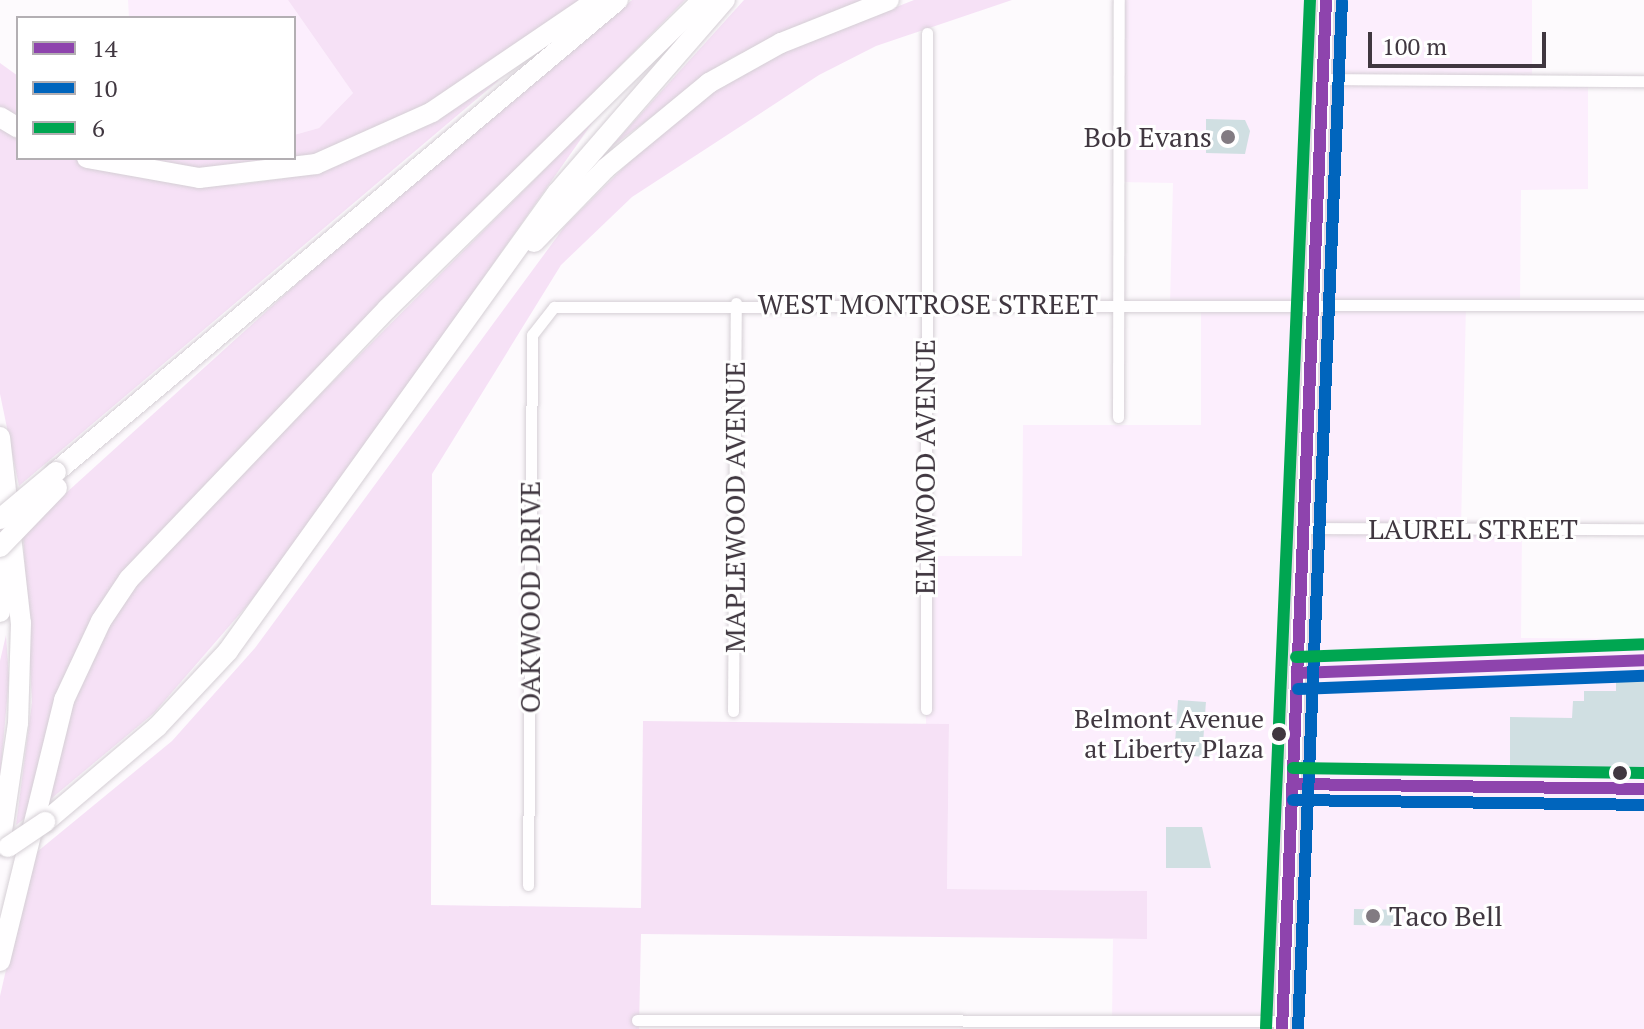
<!DOCTYPE html>
<style>
body{margin:0}
#map{position:relative;width:1644px;height:1029px;overflow:hidden;background:#fdfafd;font-family:"PT Serif",serif}
div>[style]{position:absolute}
.built>*{inset:0;background:#fceefd}
.green>*{inset:0;background:#f6e1f6}
.building>*{inset:0;background:#d0dfe2;transform-origin:0 0}
.roads{filter:drop-shadow(0 0 2px #d5cfd5) drop-shadow(0 0 2px #d5cfd5)}
.minor>*{height:11px;margin:-5.5px;padding:0 5.5px;transform-origin:5.5px;border-radius:5.5px;background:#fffeff}
.secondary>*{height:16px;margin:-8px;padding:0 8px;transform-origin:8px;border-radius:8px;background:#fffeff}
.motorway>*{height:20px;margin:-10px;padding:0 10px;transform-origin:10px;border-radius:10px;background:#fffeff}
.bridges{filter:drop-shadow(0 0 2px #d5cfd5) drop-shadow(0 0 2px #d5cfd5)}
.motorway-bridge>*{height:20px;margin:-10px;padding:0 10px;transform-origin:10px;border-radius:10px;background:#fffeff}
.bus-1>*{height:12px;margin:-6px;padding:0 6px;transform-origin:6px;border-radius:6px;background:#8e44ad}
.bus-2>*{height:12px;margin:-6px;padding:0 6px;transform-origin:6px;border-radius:6px;background:#0065bd}
.bus-3>*{height:12px;margin:-6px;padding:0 6px;transform-origin:6px;border-radius:6px;background:#00a651}
.dots>*{width:22px;height:22px;translate:-50% -50%;box-sizing:border-box;border:4px solid #fff;border-radius:50%}
span{translate:-50% -50%;white-space:nowrap;text-align:center;line-height:1.15;-webkit-text-stroke:6px #fff;paint-order:stroke}
.bus-label{font-size:26px;color:#403740}
.right{translate:-100% -50%;text-align:right}
.poi-label{font-size:28px;color:#403740}
.left{translate:0 -50%;text-align:left}
.street-label{font-size:28px;color:#403740}
.legend{position:absolute;left:16px;top:16px;width:280px;height:144px;box-sizing:border-box;background:#fff;border:2px solid #b3afb3;margin:0;padding:10px 14px;list-style:none;font-size:24px;color:#403740}
.legend li{display:flex;align-items:center;gap:16px;height:40px}
.legend b{width:40px;border:2px solid #b3afb3}
.scale{position:absolute;left:1368px;top:32px;width:178px;height:36px;box-sizing:border-box;border:4px solid #403740;border-top:0;padding-left:10px;font-size:24px;line-height:28px;white-space:nowrap;color:#403740;-webkit-text-stroke:6px #fff;paint-order:stroke}
</style>
<div id="map">
<div class="built">
<i style="clip-path:polygon(128px 0,288px 0,353px 93px,319px 128px,294px 135px,294px 18px,129px 18px)"></i>
<i style="clip-path:polygon(1119px 0,1532px 0,1532px 80px,1588px 81px,1588px 189px,1521px 190px,1520px 305px,1466px 305px,1461px 528px,1522px 529px,1521px 638px,1644px 639px,1644px 1029px,1044px 1029px,1112px 1022px,1113px 939px,1146px 939px,1147px 891px,947px 889px,949px 724px,926px 724px,924px 556px,1022px 556px,1023px 425px,1201px 425px,1201px 306px,1170px 305px,1173px 183px,1119px 182px)"></i>
</div>
<div class="green">
<i style="clip-path:polygon(288px 0,580px 0,424px 107px,321px 156px,213px 171px,115px 158px,294px 158px,294px 135px,319px 128px,353px 93px)"></i>
<i style="clip-path:polygon(632px 0,685px 0,176px 515px,119px 580px,27px 817px,16px 825px,32px 702px,23px 532px,345px 240px)"></i>
<i style="clip-path:polygon(744px 0,865px 0,733px 57px,611px 147px)"></i>
<i style="clip-path:polygon(914px 0,1012px 0,876px 46px,819px 75px,632px 197px,561px 265px,432px 474px,431px 905px,641px 908px,643px 721px,949px 724px,947px 889px,1147px 891px,1147px 939px,641px 934px,639px 1029px,0 1029px,0 996px,32px 856px,172px 741px,255px 648px,565px 226px,660px 131px,703px 97px,773px 56px)"></i>
<i style="clip-path:polygon(0 63px,18px 76px,18px 118px,0 108px)"></i>
<i style="clip-path:polygon(497px 77px,498px 81px,19px 486px,0 394px,0 125px,18px 136px,18px 158px,68px 158px,177px 184px,237px 185px,286px 178px,386px 145px)"></i>
<i style="clip-path:polygon(595px 119px,277px 571px,154px 713px,46px 803px,70px 705px,104px 630px,148px 567px)"></i>
<i style="clip-path:polygon(6px 635px,9px 678px,0 778px,0 661px)"></i>
</div>
<div class="building">
<i style="clip-path:polygon(1206px 119px,1245px 120px,1250px 131px,1245px 154px,1206px 153px)"></i>
<i style="clip-path:polygon(1616px 674px,1644px 674px,1644px 771px,1510px 771px,1510px 717px,1572px 718px,1573px 701px,1584px 701px,1584px 691px,1616px 691px)"></i>
<i style="left:1178px;top:700px;width:28px;height:55px;rotate:4deg"></i>
<i style="clip-path:polygon(1166px 827px,1202px 827px,1211px 868px,1166px 868px)"></i>
<i style="left:1354px;top:909px;width:41px;height:16px;rotate:1deg"></i>
</div>
<div class="roads">
<div class="minor">
<i style="left:1322px;top:79px;width:322px;rotate:0.4deg"></i>
<i style="left:1118px;top:417px;width:417px;rotate:-89.9deg"></i>
<i style="left:1303px;top:528px;width:341px;rotate:0.2deg"></i>
<i style="left:926px;top:709px;width:676px;rotate:-89.92deg"></i>
<i style="left:733px;top:711px;width:408px;rotate:-89.6deg"></i>
<i style="left:528px;top:885px;width:550px;rotate:-89.58deg"></i>
<i style="left:532px;top:335px;width:36px;rotate:-52deg"></i>
<i style="left:554px;top:307px;width:1090px;rotate:-0.11deg"></i>
<i style="left:637px;top:1020px;width:645px;rotate:0.09deg"></i>
</div>
<div class="secondary">
<i style="left:1282px;top:1029px;width:1030px;rotate:-87.55deg"></i>
</div>
<div class="motorway">
<i style="left:0;top:117px;width:21px;rotate:31deg"></i>
<i style="left:87px;top:158px;width:114px;rotate:10.1deg"></i>
<i style="left:199px;top:178px;width:118px;rotate:-6.8deg"></i>
<i style="left:316px;top:164px;width:127px;rotate:-24.1deg"></i>
<i style="left:432px;top:112px;width:199px;rotate:-34.2deg"></i>
<i style="left:534px;top:242px;width:103px;rotate:-45.8deg"></i>
<i style="left:606px;top:168px;width:134px;rotate:-39.5deg"></i>
<i style="left:709px;top:83px;width:82px;rotate:-29.1deg"></i>
<i style="left:781px;top:43px;width:116px;rotate:-21.7deg"></i>
<i style="left:0;top:437px;width:187px;rotate:83.6deg"></i>
<i style="left:21px;top:623px;width:100px;rotate:91.7deg"></i>
<i style="left:18px;top:723px;width:123px;rotate:98.4deg"></i>
<i style="left:56px;top:472px;width:734px;rotate:-40.03deg"></i>
<i style="left:0;top:551px;width:61px;rotate:90deg"></i>
<i style="left:45px;top:822px;width:147px;rotate:-40.3deg"></i>
<i style="left:157px;top:727px;width:104px;rotate:-46.9deg"></i>
<i style="left:228px;top:651px;width:564px;rotate:-54.31deg"></i>
<i style="left:557px;top:193px;width:256px;rotate:-49deg"></i>
<i style="left:0;top:961px;width:269px;rotate:-76.2deg"></i>
<i style="left:64px;top:700px;width:87px;rotate:-64.9deg"></i>
<i style="left:101px;top:621px;width:50px;rotate:-56.3deg"></i>
<i style="left:129px;top:579px;width:373px;rotate:-46.3deg"></i>
<i style="left:387px;top:309px;width:441px;rotate:-44.4deg"></i>
</div>
</div>
<div class="bridges">
<div class="motorway-bridge">
<i style="left:0;top:519px;width:73px;rotate:-40deg"></i>
<i style="left:0;top:547px;width:82px;rotate:-46deg"></i>
<i style="left:8px;top:847px;width:45px;rotate:-34deg"></i>
</div>
</div>
<div class="bus-1">
<i style="left:1297px;top:673px;width:347px;rotate:-2.1deg"></i>
<i style="left:1293px;top:784px;width:351px;rotate:0.8deg"></i>
<i style="left:1282px;top:1029px;width:1030px;rotate:-87.55deg"></i>
</div>
<div class="bus-2">
<i style="left:1298px;top:689px;width:346px;rotate:-2.2deg"></i>
<i style="left:1293px;top:800px;width:351px;rotate:0.8deg"></i>
<i style="left:1298px;top:1029px;width:1029px;rotate:-87.55deg"></i>
</div>
<div class="bus-3">
<i style="left:1296px;top:657px;width:347px;rotate:-2.1deg"></i>
<i style="left:1293px;top:768px;width:351px;rotate:0.8deg"></i>
<i style="left:1266px;top:1028px;width:1029px;rotate:-87.55deg"></i>
</div>
<div class="dots">
<i style="left:1228px;top:137px;background:#827b82"></i>
<i style="left:1279px;top:734px;background:#403740"></i>
<i style="left:1620px;top:773px;background:#403740"></i>
<i style="left:1373px;top:916px;background:#827b82"></i>
</div>
<div class="bus-label">
<span class="right" style="left:1264px;top:734px">Belmont Avenue<br>at Liberty Plaza</span>
</div>
<div class="poi-label">
<span class="right" style="left:1212px;top:137px">Bob Evans</span>
<span class="left" style="left:1389px;top:916px">Taco Bell</span>
</div>
<div class="street-label">
<span style="left:928px;top:304px">WEST MONTROSE STREET</span>
<span style="left:925px;top:467px;rotate:-90deg">ELMWOOD AVENUE</span>
<span style="left:735px;top:507px;rotate:-90deg">MAPLEWOOD AVENUE</span>
<span style="left:1473px;top:529px">LAUREL STREET</span>
<span style="left:530px;top:597px;rotate:-90deg">OAKWOOD DRIVE</span>
</div>
<ul class="legend">
<li><b style="height:10px;background:#8e44ad"></b>14</li>
<li><b style="height:10px;background:#0065bd"></b>10</li>
<li><b style="height:10px;background:#00a651"></b>6</li>
</ul>
<div class="scale">100 m</div>
</div>
